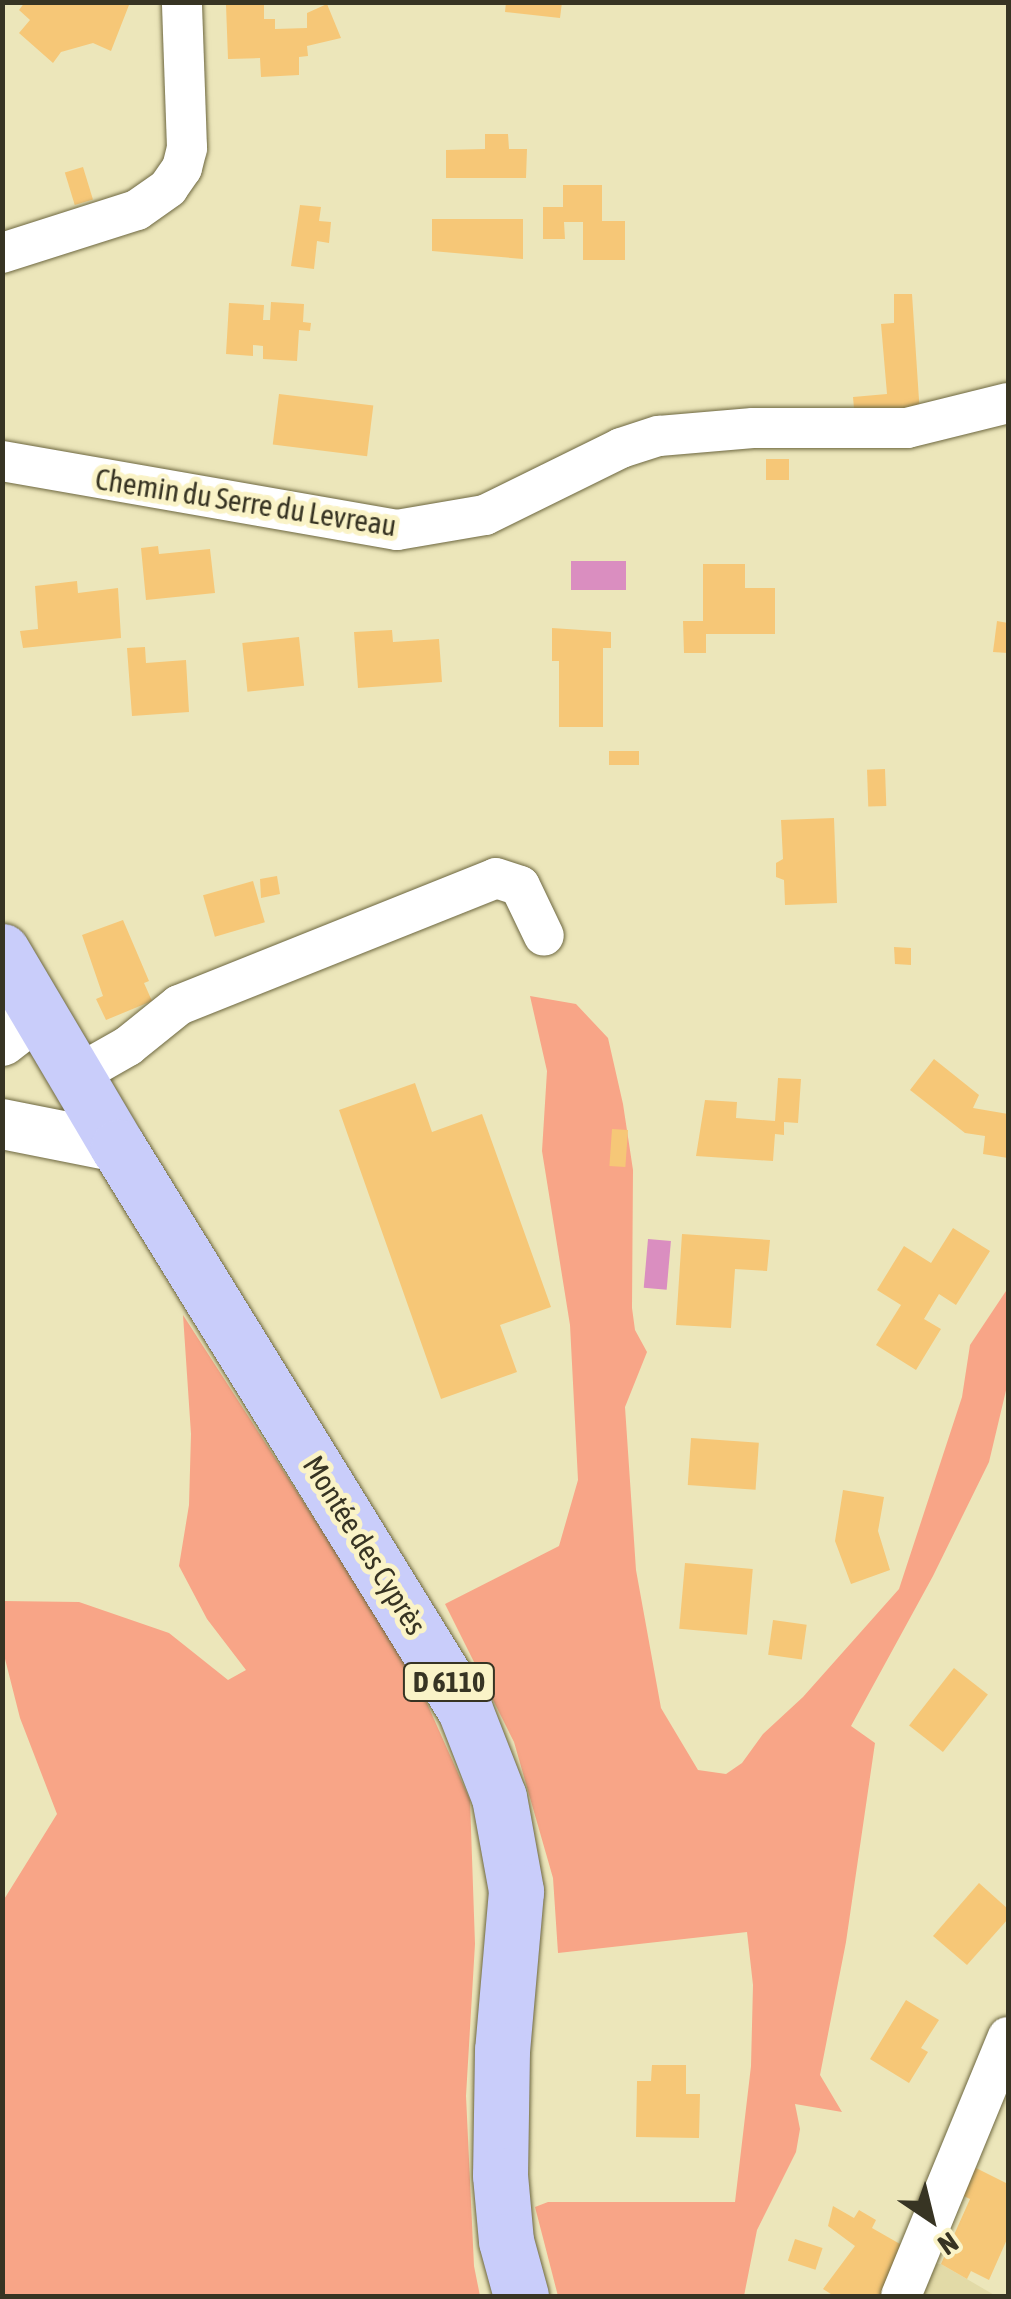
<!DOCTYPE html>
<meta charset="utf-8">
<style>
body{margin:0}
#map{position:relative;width:1011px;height:2299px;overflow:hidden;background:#ece6ba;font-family:"Asap Condensed",sans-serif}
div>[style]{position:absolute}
.built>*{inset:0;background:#e2daa7}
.green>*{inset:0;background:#f8a587}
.water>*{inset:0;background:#da8ec0;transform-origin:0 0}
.building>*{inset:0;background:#f6c777;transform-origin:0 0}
.roads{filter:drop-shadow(0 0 2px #6d6740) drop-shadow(0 0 2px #6d6740)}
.minor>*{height:40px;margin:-20px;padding:0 20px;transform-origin:20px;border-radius:20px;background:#fff}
.tertiary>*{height:50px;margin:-25px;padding:0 25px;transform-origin:25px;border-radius:25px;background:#fff}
.primary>*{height:55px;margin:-27.5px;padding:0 27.5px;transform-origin:27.5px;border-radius:27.5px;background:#c9cdfa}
span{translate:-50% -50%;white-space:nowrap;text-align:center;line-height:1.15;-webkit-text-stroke:10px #faf3c7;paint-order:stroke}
.shield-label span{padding:2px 8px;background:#faf3c7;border:2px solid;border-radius:8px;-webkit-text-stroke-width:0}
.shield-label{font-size:28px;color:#373423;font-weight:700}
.street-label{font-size:30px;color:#373423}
.frame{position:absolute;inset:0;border:5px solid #373423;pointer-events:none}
.north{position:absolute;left:881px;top:2169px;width:100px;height:100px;-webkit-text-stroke:8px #faf3c7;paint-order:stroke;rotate:145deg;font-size:28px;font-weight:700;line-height:40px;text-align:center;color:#373423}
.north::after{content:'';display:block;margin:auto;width:35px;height:45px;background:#373423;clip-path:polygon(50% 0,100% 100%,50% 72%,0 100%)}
</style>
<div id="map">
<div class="built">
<i style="clip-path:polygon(932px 2264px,941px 2264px,996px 2296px,922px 2296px)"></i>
</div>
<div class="green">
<i style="clip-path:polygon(530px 996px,576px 1004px,608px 1038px,623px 1104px,633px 1170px,632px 1308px,635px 1330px,647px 1352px,625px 1407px,636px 1570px,661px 1708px,698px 1770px,726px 1774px,742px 1763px,763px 1734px,803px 1697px,899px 1589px,962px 1397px,970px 1345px,1008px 1288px,1008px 1382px,989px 1462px,933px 1576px,851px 1726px,875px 1743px,846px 1942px,820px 2075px,842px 2112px,795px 2104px,800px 2129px,796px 2152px,757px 2230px,744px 2296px,558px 2296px,535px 2207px,548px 2202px,735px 2202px,751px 2066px,753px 1985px,747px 1932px,558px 1953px,553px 1878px,514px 1742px,445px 1604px,559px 1546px,578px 1480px,570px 1325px,542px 1151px,547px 1071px)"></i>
<i style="clip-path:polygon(183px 1315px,413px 1672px,470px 1800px,475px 1944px,466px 2096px,474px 2266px,480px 2296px,3px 2296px,3px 1901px,57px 1814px,20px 1718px,3px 1651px,3px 1601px,79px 1602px,169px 1633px,228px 1680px,246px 1670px,207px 1619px,179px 1566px,189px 1505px,191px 1434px)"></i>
</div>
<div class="water">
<i style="left:571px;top:561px;width:55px;height:29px"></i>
<i style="left:648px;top:1239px;width:23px;height:49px;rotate:5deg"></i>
</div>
<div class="building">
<i style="clip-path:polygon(25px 2px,122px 2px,129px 5px,111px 51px,93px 43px,61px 52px,53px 63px,19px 33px,30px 20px,19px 10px)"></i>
<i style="clip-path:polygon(506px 2px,562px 2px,560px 18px,505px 12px)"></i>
<i style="clip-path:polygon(264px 4px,264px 19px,275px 19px,275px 29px,307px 28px,307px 13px,327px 4px,341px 38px,307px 46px,308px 56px,299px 57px,299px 75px,261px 77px,260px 58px,228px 59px,226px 5px)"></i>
<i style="clip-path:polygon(485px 134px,508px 134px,509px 149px,527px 149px,526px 178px,446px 178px,446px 150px,485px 149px)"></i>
<i style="left:83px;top:167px;width:34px;height:19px;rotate:73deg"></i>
<i style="clip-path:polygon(563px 185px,602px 185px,602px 221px,625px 221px,625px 260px,583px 260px,583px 222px,564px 222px,565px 239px,543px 239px,543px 207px,563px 207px)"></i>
<i style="clip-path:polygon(300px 205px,321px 207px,319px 221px,331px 222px,329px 243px,317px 241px,314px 269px,291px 266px)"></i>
<i style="clip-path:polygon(432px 219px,523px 219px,523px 259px,432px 251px)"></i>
<i style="clip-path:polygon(894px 294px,912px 294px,920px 415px,855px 420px,853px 397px,887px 394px,881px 324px,894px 323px)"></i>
<i style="clip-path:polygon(271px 302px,304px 304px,303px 322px,311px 323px,310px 331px,299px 330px,297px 361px,263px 359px,263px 346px,253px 345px,253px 356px,226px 354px,229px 303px,264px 305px,263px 320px,270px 320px)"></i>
<i style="left:279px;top:394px;width:95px;height:51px;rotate:7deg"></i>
<i style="left:766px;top:459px;width:23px;height:21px"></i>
<i style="clip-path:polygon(158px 546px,159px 554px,210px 549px,215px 593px,146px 600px,141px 548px)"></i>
<i style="clip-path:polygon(703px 564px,745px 564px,745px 588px,775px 588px,775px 634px,706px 634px,706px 653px,684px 653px,683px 621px,703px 621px)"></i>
<i style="clip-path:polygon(77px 581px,78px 593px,118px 588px,121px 638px,23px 648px,20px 631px,38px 629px,35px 586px)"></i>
<i style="clip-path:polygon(997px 621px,1008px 623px,1008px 653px,993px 652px)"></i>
<i style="clip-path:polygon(552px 628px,611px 632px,611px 648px,603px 648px,603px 727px,559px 727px,559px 661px,552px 661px)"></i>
<i style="clip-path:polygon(392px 630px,393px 642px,439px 639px,442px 682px,358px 688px,354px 632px)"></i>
<i style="left:299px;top:637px;width:49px;height:57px;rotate:84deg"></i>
<i style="clip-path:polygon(145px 647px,146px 663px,186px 660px,189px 712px,132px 716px,127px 648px)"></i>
<i style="left:609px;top:751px;width:30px;height:14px"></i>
<i style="left:885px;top:769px;width:37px;height:18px;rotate:88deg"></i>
<i style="clip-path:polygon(834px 818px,837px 903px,785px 905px,784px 880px,776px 877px,776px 863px,783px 859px,781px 820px)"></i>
<i style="clip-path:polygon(277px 876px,280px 894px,261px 898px,260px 879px)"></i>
<i style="left:253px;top:881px;width:43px;height:52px;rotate:74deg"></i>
<i style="clip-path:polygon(123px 920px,149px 981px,144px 983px,152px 1001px,106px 1020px,96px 999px,103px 996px,82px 935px)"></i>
<i style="clip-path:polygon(894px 947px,911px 948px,911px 965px,895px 964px)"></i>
<i style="clip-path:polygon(934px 1059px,979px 1095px,973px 1108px,1008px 1114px,1008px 1158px,983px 1154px,985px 1136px,965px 1133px,910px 1090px)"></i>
<i style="clip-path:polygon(778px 1078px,801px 1079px,798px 1123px,784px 1122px,784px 1135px,775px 1134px,773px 1161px,696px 1156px,705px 1100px,737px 1102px,736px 1118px,775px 1121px)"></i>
<i style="clip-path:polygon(415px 1083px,432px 1132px,482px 1114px,551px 1307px,500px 1325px,517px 1372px,441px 1399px,339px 1110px)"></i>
<i style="left:612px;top:1129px;width:16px;height:37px;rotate:4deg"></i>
<i style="clip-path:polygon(953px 1228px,990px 1251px,956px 1305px,939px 1294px,924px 1319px,941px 1329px,916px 1370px,876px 1345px,901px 1305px,877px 1290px,904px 1246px,931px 1263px)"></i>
<i style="clip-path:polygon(682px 1234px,770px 1240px,767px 1271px,735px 1269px,731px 1328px,676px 1325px)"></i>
<i style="left:691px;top:1438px;width:68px;height:47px;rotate:4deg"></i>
<i style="clip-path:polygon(843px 1490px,884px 1497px,878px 1531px,890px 1570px,851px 1584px,835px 1541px)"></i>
<i style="left:685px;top:1563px;width:68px;height:66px;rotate:5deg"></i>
<i style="left:773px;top:1620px;width:34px;height:35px;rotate:8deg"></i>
<i style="left:954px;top:1668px;width:43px;height:73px;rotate:38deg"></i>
<i style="clip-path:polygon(979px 1883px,1008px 1909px,1008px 1919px,967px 1965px,933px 1936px)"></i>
<i style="clip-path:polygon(906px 2000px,939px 2020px,921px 2048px,928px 2052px,909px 2083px,870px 2059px)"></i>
<i style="clip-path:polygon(652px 2065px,686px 2065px,686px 2094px,700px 2094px,699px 2138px,636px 2137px,637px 2081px,651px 2081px)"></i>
<i style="clip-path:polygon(964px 2162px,1008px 2184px,1008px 2237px,989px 2280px,971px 2271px,967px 2279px,941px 2264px,970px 2199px,951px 2190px)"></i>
<i style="clip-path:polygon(833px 2206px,854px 2218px,859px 2210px,876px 2220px,872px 2228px,907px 2248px,889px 2296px,834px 2296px,823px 2289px,855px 2246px,828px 2226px)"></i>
<i style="left:795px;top:2239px;width:29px;height:23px;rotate:18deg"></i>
</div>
<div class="roads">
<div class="minor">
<i style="left:2px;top:253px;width:142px;rotate:-17.7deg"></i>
<i style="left:137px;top:210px;width:38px;rotate:-35deg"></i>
<i style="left:168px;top:188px;width:24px;rotate:-55deg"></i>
<i style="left:182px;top:168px;width:21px;rotate:-76deg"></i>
<i style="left:187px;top:148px;width:146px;rotate:-92deg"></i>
<i style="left:2px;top:461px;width:401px;rotate:9.9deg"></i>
<i style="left:397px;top:530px;width:89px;rotate:-9.7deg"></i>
<i style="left:485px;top:515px;width:152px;rotate:-26.2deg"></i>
<i style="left:621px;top:448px;width:40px;rotate:-18deg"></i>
<i style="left:659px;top:436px;width:94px;rotate:-4.9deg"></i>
<i style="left:753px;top:428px;width:154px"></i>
<i style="left:907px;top:428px;width:104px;rotate:-13.9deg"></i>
<i style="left:77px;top:1075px;width:59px;rotate:-29.6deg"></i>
<i style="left:128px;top:1046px;width:65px;rotate:-38.8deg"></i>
<i style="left:179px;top:1005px;width:341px;rotate:-21.8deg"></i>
<i style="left:496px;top:878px;width:25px;rotate:18deg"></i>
<i style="left:520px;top:886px;width:55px;rotate:64.4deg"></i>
<i style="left:901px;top:2296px;width:280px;rotate:-67.6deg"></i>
</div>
<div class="tertiary">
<i style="left:2px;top:1041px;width:24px;rotate:-38deg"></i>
<i style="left:21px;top:1026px;width:28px;rotate:-69deg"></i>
<i style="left:2px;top:1124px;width:118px;rotate:11.2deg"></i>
</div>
<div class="primary">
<i style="left:2px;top:951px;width:228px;rotate:59.4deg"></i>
<i style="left:118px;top:1147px;width:661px;rotate:58.35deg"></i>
<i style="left:465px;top:1710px;width:93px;rotate:68.7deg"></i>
<i style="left:499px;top:1797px;width:96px;rotate:79.7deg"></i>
<i style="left:516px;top:1891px;width:160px;rotate:95deg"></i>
<i style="left:502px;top:2050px;width:125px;rotate:90.9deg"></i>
<i style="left:500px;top:2175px;width:66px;rotate:84.8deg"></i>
<i style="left:506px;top:2241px;width:57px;rotate:74.7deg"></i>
</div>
</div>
<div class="shield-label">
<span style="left:449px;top:1682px">D 6110</span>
</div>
<div class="street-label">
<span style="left:246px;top:502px;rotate:9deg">Chemin du Serre du Levreau</span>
<span style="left:365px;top:1545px;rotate:58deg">Montée des Cyprès</span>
</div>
<div class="frame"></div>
<div class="north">N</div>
</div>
